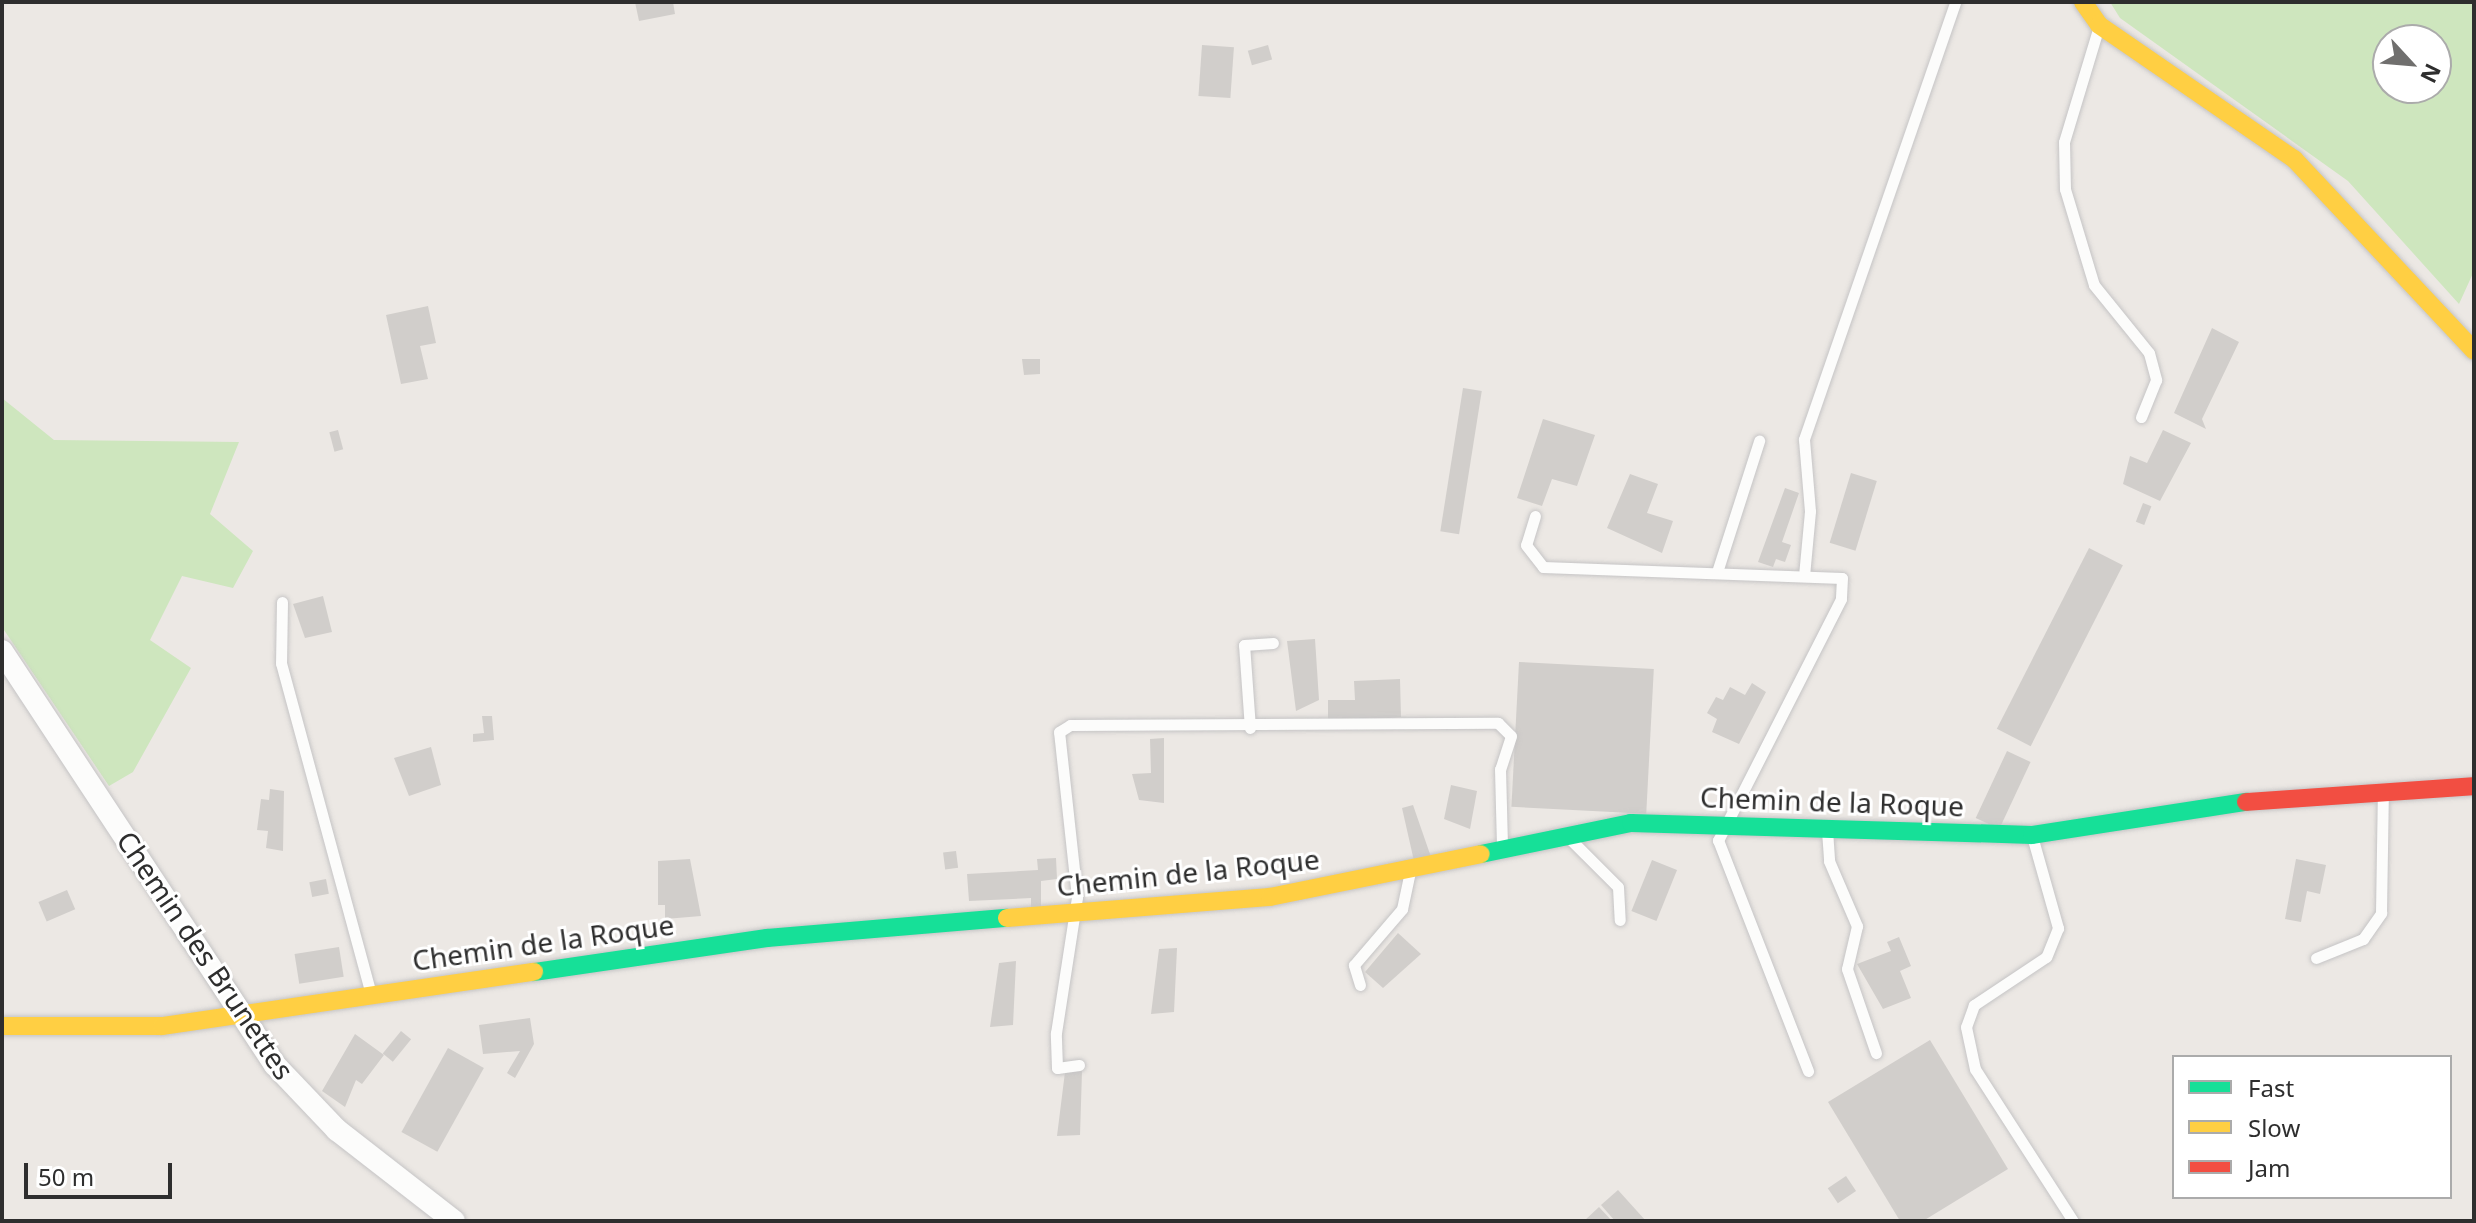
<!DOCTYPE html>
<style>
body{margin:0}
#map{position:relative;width:2476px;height:1223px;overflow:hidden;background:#ece8e4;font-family:"Noto Sans",sans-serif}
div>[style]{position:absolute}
.green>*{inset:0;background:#cee6be}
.building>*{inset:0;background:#d1cecb;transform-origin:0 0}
.roads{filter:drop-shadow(0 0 2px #c5c4c5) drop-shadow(0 0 2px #c5c4c5)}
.lane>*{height:11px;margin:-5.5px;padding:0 5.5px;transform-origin:5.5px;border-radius:5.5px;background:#fcfcfb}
.street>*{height:22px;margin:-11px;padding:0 11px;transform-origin:11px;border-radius:11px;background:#fcfcfb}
.fast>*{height:18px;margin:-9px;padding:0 9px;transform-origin:9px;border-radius:9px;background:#16e098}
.slow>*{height:18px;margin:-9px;padding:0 9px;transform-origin:9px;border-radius:9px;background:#ffcf43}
.jam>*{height:18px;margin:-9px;padding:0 9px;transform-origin:9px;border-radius:9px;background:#f24e42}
span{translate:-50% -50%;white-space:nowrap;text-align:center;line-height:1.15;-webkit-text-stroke:6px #fff;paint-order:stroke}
.street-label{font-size:28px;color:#2e2e2e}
.frame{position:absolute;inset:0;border:4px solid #2e2e2e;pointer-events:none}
.legend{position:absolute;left:2172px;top:1055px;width:280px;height:144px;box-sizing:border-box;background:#fff;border:2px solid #ababab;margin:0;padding:10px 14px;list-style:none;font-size:24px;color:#2e2e2e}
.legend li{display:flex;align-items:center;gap:16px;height:40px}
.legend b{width:40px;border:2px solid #ababab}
.north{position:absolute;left:2372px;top:24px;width:80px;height:80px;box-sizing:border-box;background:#fff;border:2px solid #ababab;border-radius:50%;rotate:116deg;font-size:22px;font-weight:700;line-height:32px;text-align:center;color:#2e2e2e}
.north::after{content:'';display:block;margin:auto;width:28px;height:36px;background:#706f6e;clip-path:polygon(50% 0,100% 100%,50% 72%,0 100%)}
.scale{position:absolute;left:24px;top:1163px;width:148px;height:36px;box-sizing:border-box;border:4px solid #2e2e2e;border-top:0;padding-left:10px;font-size:24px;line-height:28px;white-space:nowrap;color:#2e2e2e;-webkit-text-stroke:6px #fff;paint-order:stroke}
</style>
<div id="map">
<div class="green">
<i style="clip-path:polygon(evenodd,2110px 2px,2474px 2px,2474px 271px,2459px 304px,2348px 181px,2120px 18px,2110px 2px,2388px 40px,2436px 40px,2436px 88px,2388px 88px,2388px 40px)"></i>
<i style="clip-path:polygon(2px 398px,54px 440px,239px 442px,210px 514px,253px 551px,233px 588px,182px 576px,150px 640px,191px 668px,133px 772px,109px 786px,2px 627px)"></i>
</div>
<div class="building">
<i style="clip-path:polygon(635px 2px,673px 2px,675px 14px,639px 21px)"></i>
<i style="left:1202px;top:45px;width:32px;height:51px;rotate:4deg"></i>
<i style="left:1268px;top:45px;width:15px;height:21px;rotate:74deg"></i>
<i style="clip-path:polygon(428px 306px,436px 343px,420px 346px,428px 379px,401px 384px,386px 315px)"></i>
<i style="clip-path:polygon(2212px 328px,2239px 342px,2202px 419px,2206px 429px,2174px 413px)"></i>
<i style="clip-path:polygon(1022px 359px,1040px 359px,1040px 374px,1024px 375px)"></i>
<i style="left:1463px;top:388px;width:19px;height:145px;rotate:9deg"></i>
<i style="clip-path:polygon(1543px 419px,1595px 435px,1577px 486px,1552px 479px,1542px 506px,1517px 498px)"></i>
<i style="left:338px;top:430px;width:20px;height:9px;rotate:75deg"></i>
<i style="clip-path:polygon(2163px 430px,2191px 443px,2160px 501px,2123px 484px,2130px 456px,2147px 463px)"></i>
<i style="left:1851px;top:473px;width:27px;height:73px;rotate:17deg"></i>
<i style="clip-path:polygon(1630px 474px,1658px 484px,1647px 513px,1673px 521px,1662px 553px,1607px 528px)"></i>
<i style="clip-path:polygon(1785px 488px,1799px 493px,1782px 542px,1791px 545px,1785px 562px,1776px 559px,1773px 567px,1758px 562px)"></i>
<i style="left:2143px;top:503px;width:9px;height:20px;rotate:21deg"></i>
<i style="left:2089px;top:548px;width:38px;height:203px;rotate:27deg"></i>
<i style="clip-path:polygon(323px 596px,332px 632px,305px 638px,293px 604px)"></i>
<i style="clip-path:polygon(1315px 639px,1319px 700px,1296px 711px,1287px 641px)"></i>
<i style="left:1519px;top:662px;width:135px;height:145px;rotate:3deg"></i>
<i style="clip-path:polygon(1400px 679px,1401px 717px,1328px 723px,1328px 700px,1355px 700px,1354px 681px)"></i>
<i style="clip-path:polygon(1752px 683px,1766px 692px,1739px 744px,1712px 732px,1717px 719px,1707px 713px,1716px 697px,1723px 700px,1730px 687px,1745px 695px)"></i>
<i style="clip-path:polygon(482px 716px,492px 716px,494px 740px,473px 742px,473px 734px,484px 733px)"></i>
<i style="clip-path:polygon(1164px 738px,1164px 803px,1139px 800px,1132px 774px,1151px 773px,1150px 739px)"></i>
<i style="clip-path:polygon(431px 747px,441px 785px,409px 796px,394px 758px)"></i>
<i style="left:2007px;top:751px;width:26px;height:74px;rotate:25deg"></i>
<i style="clip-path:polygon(1451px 785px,1477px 791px,1470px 829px,1444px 819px)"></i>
<i style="clip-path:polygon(270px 789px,284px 791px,283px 851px,266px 848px,268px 831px,257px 830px,261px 799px,269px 800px)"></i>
<i style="clip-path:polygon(1413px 805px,1431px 857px,1414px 861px,1402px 808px)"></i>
<i style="left:956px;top:851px;width:17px;height:13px;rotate:83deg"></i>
<i style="clip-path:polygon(1056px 858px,1057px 879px,1041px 881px,1041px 908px,1031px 909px,1031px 898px,969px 901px,967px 874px,1038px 870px,1037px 859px)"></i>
<i style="clip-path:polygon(690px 859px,701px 916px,665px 919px,665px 905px,658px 905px,658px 861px)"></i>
<i style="clip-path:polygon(2296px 859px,2326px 865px,2320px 894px,2307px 891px,2301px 922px,2285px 919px)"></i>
<i style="left:1652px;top:860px;width:27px;height:55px;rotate:22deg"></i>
<i style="left:326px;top:879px;width:15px;height:17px;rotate:79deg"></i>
<i style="left:67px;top:890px;width:21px;height:31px;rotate:67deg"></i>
<i style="clip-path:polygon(1398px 933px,1421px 954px,1383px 988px,1365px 972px)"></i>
<i style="clip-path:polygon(1899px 937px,1911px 966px,1900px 971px,1911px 998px,1883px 1009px,1857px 964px,1891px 951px,1887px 942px)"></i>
<i style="left:339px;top:947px;width:30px;height:45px;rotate:81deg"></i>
<i style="clip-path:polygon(1177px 948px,1174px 1012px,1151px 1014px,1159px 949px)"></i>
<i style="clip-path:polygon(1016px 961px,1013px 1025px,990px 1027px,999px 963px)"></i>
<i style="clip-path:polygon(530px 1018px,534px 1044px,515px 1078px,507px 1073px,520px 1051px,483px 1054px,479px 1025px)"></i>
<i style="left:401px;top:1031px;width:13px;height:29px;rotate:39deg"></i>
<i style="clip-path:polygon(355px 1034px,384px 1055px,362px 1084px,356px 1080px,345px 1107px,322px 1091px)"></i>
<i style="clip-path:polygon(1930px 1040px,2008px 1169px,1923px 1221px,1900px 1221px,1828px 1102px)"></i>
<i style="left:448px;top:1048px;width:41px;height:96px;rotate:29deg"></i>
<i style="clip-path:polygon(1082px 1071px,1080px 1135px,1057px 1136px,1065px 1072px)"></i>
<i style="left:1846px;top:1176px;width:18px;height:22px;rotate:56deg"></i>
<i style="clip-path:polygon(1618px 1190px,1646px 1221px,1615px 1221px,1601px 1205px)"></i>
<i style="clip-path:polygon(1599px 1207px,1612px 1221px,1584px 1221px)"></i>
</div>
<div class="roads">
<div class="lane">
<i style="left:2099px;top:26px;width:121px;rotate:106.8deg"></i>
<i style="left:2064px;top:142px;width:47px;rotate:88.8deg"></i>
<i style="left:2065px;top:189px;width:100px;rotate:73.2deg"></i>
<i style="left:2094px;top:285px;width:87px;rotate:51deg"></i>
<i style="left:2149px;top:353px;width:28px;rotate:75deg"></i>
<i style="left:2156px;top:380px;width:40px;rotate:112deg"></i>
<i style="left:1535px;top:516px;width:30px;rotate:107deg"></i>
<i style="left:1526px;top:545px;width:28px;rotate:52deg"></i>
<i style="left:1543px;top:567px;width:299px;rotate:2.1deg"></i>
<i style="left:1842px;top:578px;width:21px;rotate:93deg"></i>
<i style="left:1841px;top:599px;width:271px;rotate:117deg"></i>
<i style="left:1718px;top:840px;width:248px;rotate:68.7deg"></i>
<i style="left:1717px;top:572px;width:138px;rotate:-72.2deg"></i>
<i style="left:1804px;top:576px;width:65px;rotate:-84.7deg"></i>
<i style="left:1810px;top:511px;width:72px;rotate:-94.8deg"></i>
<i style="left:1804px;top:439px;width:462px;rotate:-70.9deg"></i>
<i style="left:282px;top:602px;width:61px;rotate:90.9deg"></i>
<i style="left:281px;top:663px;width:344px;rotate:74.8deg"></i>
<i style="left:1250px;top:728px;width:83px;rotate:-94.1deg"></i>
<i style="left:1244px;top:645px;width:29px;rotate:-4deg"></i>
<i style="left:1827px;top:830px;width:31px;rotate:86deg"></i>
<i style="left:1829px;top:861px;width:71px;rotate:66.7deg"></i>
<i style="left:1857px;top:926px;width:44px;rotate:103.1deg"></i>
<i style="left:1847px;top:969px;width:89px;rotate:71deg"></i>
<i style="left:2032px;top:836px;width:96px;rotate:74.2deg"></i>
<i style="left:2058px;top:928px;width:31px;rotate:112deg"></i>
<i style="left:2046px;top:957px;width:87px;rotate:146.3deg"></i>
<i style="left:1974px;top:1005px;width:23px;rotate:110deg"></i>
<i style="left:1966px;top:1027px;width:43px;rotate:77.9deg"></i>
<i style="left:1975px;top:1069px;width:181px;rotate:57.2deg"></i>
<i style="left:1571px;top:840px;width:66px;rotate:45deg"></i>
<i style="left:1618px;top:887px;width:33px;rotate:87deg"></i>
<i style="left:2316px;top:958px;width:51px;rotate:-22deg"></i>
<i style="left:2363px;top:939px;width:32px;rotate:-55deg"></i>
<i style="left:2381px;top:913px;width:121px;rotate:-89.1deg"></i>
<i style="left:1360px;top:985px;width:21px;rotate:-107deg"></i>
<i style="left:1354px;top:965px;width:74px;rotate:-49.4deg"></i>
<i style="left:1402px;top:909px;width:39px;rotate:-78deg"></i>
<i style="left:1079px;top:1065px;width:22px;rotate:172deg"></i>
<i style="left:1057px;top:1068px;width:35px;rotate:-92deg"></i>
<i style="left:1056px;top:1033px;width:138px;rotate:-81.2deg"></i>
<i style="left:1077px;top:897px;width:166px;rotate:-96.2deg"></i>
<i style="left:1059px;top:732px;width:13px;rotate:-32deg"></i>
<i style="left:1070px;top:725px;width:428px;rotate:-0.3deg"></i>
<i style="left:1498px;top:723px;width:18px;rotate:45deg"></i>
<i style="left:1511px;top:736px;width:35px;rotate:108deg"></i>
<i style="left:1500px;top:769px;width:78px;rotate:88.5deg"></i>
</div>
<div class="street">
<i style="left:2px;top:651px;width:496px;rotate:56.6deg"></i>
<i style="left:275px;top:1065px;width:90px;rotate:46.4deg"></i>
<i style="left:337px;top:1130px;width:148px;rotate:37.9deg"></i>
</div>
<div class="fast">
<i style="left:1481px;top:854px;width:153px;rotate:-11.7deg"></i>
<i style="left:1631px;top:823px;width:401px;rotate:1.7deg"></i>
<i style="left:2032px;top:835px;width:217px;rotate:-8.8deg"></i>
<i style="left:534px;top:972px;width:235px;rotate:-8.3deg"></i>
<i style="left:767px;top:938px;width:241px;rotate:-4.8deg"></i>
</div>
<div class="slow">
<i style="left:2083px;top:2px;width:28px;rotate:55deg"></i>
<i style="left:2099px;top:25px;width:237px;rotate:34.5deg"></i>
<i style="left:2294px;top:159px;width:263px;rotate:46.8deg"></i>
<i style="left:1007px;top:918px;width:264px;rotate:-4.6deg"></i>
<i style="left:1270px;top:897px;width:215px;rotate:-11.5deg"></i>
<i style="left:2px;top:1026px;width:160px"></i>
<i style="left:162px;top:1026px;width:376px;rotate:-8.3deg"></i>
</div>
<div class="jam">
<i style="left:2246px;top:802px;width:229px;rotate:-4deg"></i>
</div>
</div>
<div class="street-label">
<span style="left:1832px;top:801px;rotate:2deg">Chemin de la Roque</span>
<span style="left:1188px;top:872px;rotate:-6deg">Chemin de la Roque</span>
<span style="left:543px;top:942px;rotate:-8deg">Chemin de la Roque</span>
<span style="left:206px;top:955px;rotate:56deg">Chemin des Brunettes</span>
</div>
<div class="frame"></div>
<ul class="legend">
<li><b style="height:10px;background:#16e098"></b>Fast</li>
<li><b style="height:10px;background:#ffcf43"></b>Slow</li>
<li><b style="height:10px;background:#f24e42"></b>Jam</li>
</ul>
<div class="north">N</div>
<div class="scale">50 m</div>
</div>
